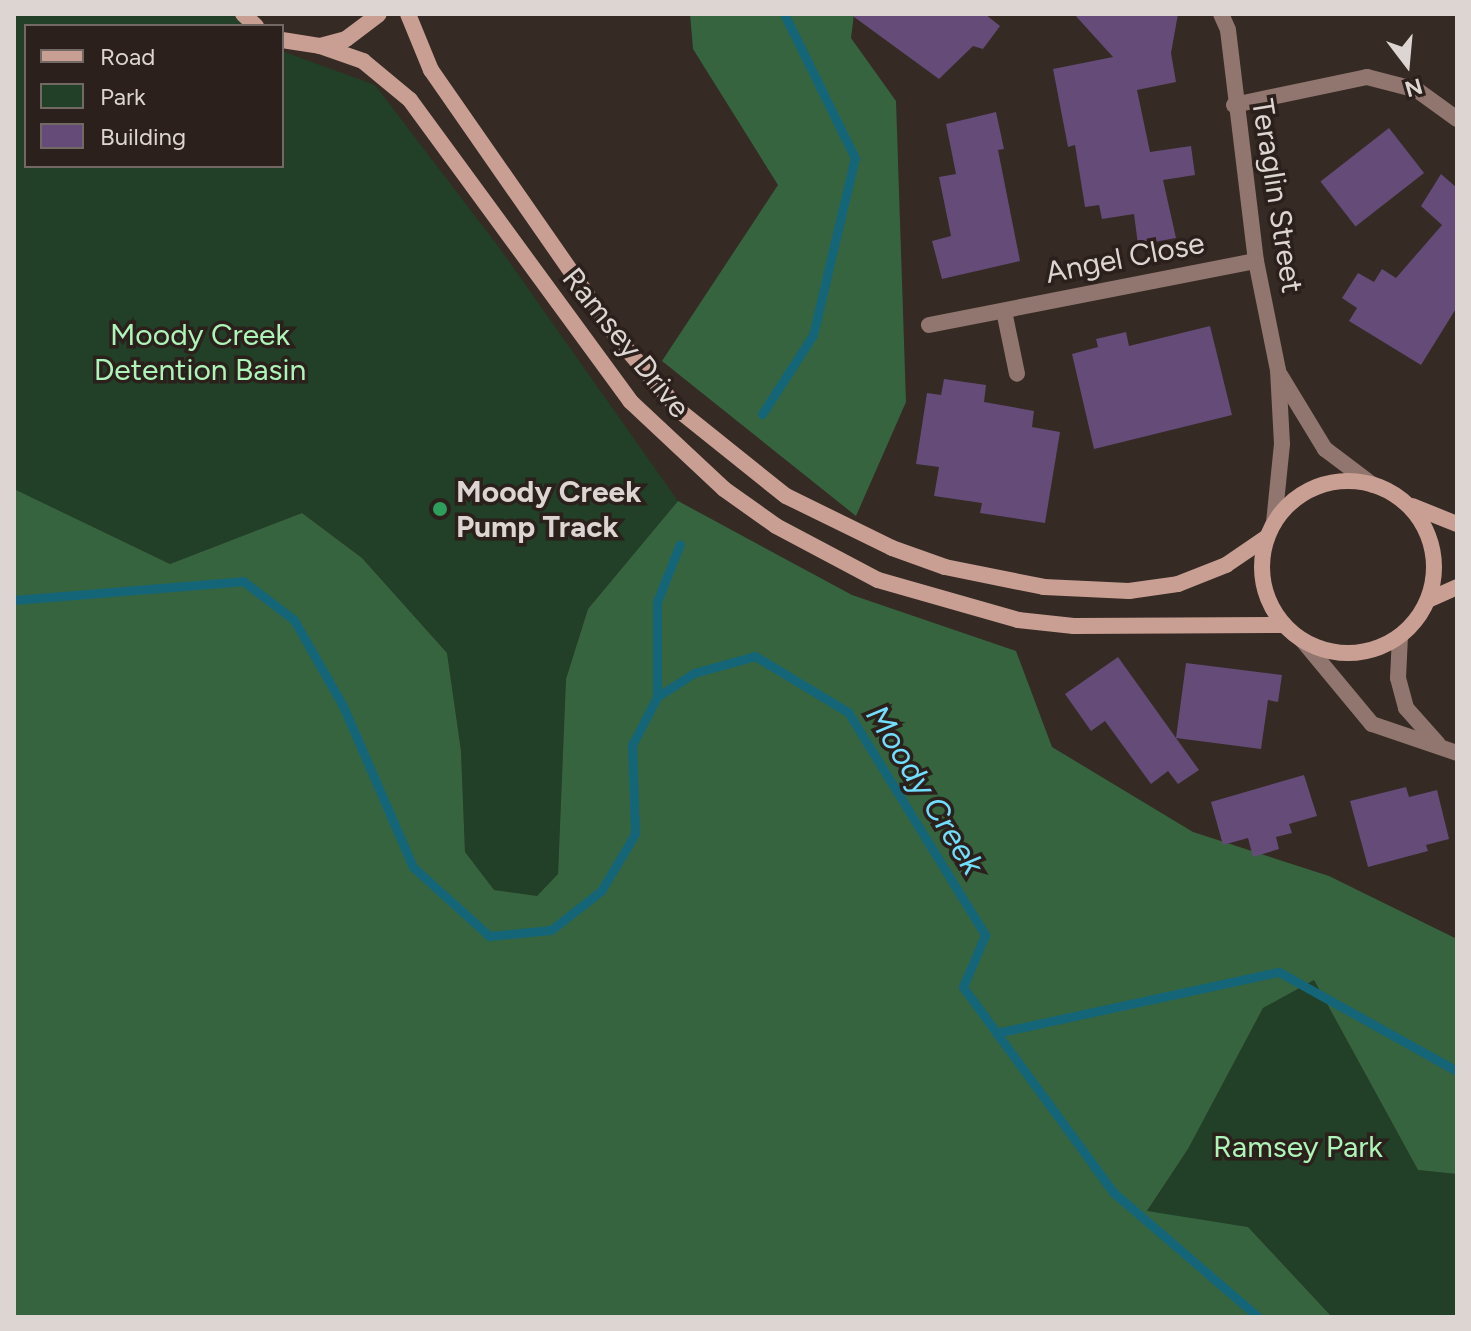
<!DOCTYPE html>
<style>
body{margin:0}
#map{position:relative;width:1471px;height:1331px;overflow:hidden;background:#352a24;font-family:Figtree,sans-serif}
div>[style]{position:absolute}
.green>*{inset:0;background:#223f27}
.forest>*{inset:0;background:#36643f}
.stream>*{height:9px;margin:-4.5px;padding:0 4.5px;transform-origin:4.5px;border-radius:4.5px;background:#156579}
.building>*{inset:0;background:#644b78;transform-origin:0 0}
.minor>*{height:16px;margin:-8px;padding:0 8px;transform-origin:8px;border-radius:8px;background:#90766e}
.secondary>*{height:16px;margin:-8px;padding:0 8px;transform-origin:8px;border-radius:8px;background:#c99f93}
.secondary>.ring{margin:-8px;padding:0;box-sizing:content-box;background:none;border:16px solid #c99f93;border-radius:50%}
.dots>*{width:22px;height:22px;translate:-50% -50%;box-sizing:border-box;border:4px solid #2b201b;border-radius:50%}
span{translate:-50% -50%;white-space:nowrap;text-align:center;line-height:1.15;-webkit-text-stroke:7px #2b201b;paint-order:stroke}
.street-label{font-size:30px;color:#dcd5d1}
.park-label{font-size:30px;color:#adf4b8}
.poi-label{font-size:30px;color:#dcd5d1;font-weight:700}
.left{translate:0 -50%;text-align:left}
.water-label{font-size:32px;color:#72defd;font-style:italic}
.frame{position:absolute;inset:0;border:16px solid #dcd5d1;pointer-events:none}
.legend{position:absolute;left:24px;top:24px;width:260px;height:144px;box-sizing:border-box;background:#2b201b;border:2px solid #726864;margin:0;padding:10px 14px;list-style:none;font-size:24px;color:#dcd5d1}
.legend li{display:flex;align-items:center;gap:16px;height:40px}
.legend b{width:40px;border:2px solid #726864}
.north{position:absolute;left:1367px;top:24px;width:80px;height:80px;-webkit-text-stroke:6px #2b201b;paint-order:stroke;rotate:164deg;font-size:22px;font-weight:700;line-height:32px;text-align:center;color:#dcd5d1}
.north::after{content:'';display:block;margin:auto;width:28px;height:36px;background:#dcd5d1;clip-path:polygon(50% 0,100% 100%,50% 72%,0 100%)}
</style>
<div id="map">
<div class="green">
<i style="clip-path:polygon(14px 14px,235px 14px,243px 26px,26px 26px,26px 166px,282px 166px,282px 51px,375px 85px,501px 250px,678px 501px,588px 609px,566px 679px,558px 874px,537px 897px,493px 890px,465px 852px,461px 751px,447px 653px,362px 558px,302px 513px,170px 564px,14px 489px)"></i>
<i style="clip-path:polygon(1314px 980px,1418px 1170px,1457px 1174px,1457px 1317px,1332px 1317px,1248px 1227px,1147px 1212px,1188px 1149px,1263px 1008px)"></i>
</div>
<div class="forest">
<i style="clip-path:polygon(690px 14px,854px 14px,851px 38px,896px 101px,906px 402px,856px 516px,662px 361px,778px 185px,693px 49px)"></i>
<i style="clip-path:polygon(14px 489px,170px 564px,302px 513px,362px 558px,447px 653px,461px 751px,465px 852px,494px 890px,537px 896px,558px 874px,566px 679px,588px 609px,678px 501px,852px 595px,1016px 651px,1052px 747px,1193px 832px,1329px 876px,1457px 939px,1457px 1174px,1418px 1170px,1314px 980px,1263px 1008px,1188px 1149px,1147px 1211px,1248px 1227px,1332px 1317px,14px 1317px)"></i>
</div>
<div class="stream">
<i style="left:762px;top:414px;width:94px;rotate:-57.2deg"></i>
<i style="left:813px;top:335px;width:182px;rotate:-76.7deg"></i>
<i style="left:855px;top:158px;width:161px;rotate:-116.2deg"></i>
<i style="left:14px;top:600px;width:230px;rotate:-4.7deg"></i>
<i style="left:243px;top:581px;width:64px;rotate:37.4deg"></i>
<i style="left:294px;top:620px;width:99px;rotate:60.3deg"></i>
<i style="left:343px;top:706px;width:176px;rotate:66.5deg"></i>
<i style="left:413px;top:867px;width:103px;rotate:42.2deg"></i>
<i style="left:489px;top:936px;width:62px;rotate:-5.5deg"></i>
<i style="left:551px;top:930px;width:63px;rotate:-38deg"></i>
<i style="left:601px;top:891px;width:66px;rotate:-59.2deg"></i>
<i style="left:635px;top:834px;width:89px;rotate:-91.9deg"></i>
<i style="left:632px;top:745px;width:54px;rotate:-62.5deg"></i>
<i style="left:657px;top:697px;width:44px;rotate:-33deg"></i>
<i style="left:694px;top:673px;width:63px;rotate:-15.6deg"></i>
<i style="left:755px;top:656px;width:109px;rotate:31.1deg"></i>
<i style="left:848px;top:712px;width:262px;rotate:58.4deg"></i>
<i style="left:985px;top:935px;width:56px;rotate:112.9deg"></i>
<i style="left:963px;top:987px;width:255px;rotate:53.8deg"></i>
<i style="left:1114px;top:1193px;width:190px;rotate:40.7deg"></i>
<i style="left:657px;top:697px;width:95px;rotate:-90deg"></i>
<i style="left:657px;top:602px;width:62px;rotate:-68.4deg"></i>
<i style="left:996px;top:1033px;width:289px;rotate:-12.2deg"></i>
<i style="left:1279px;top:972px;width:204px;rotate:29.1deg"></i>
</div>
<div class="building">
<i style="clip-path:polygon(850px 14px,985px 14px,1000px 26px,983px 49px,973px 46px,939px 79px)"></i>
<i style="clip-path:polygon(1074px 14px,1178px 14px,1171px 53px,1176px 82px,1137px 90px,1150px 152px,1191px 146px,1195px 175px,1163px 180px,1176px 238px,1138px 245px,1134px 214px,1102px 219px,1099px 205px,1085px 207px,1075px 145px,1068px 147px,1053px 69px,1113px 57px)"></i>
<i style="clip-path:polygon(996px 112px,1004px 149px,998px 150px,1020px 261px,942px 279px,932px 241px,951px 236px,939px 177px,956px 174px,946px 124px)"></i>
<i style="left:1389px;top:128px;width:57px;height:87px;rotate:52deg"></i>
<i style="clip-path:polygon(1441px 174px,1457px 188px,1457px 307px,1421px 365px,1349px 321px,1357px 308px,1342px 298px,1358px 273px,1374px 282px,1382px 269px,1396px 278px,1442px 225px,1421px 206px)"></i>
<i style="clip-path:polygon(1210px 326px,1232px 415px,1094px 449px,1072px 354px,1098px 347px,1096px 339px,1126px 332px,1129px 346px)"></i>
<i style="clip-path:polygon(944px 379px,986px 385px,984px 402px,1034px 411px,1032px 427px,1060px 432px,1045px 523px,980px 513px,982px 503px,934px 496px,939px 467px,916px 464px,927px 393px,941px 395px)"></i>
<i style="clip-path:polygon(1118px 657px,1176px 738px,1186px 663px,1282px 675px,1278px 702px,1268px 700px,1261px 749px,1176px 738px,1199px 770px,1178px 784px,1168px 771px,1151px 784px,1105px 721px,1091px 731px,1065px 694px)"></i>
<i style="clip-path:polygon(1304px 775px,1317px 816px,1289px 824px,1292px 833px,1276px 837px,1279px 849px,1253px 857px,1248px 838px,1223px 845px,1211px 802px)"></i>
<i style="clip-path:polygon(1406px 787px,1409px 797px,1437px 790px,1449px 839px,1426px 845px,1428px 851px,1368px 867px,1350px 801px)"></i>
</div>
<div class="minor">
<i style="left:1221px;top:14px;width:17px;rotate:66deg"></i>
<i style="left:1228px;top:30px;width:233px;rotate:83.1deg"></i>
<i style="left:1256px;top:261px;width:111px;rotate:78.6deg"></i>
<i style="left:1278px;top:370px;width:74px;rotate:86.9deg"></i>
<i style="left:1282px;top:444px;width:79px;rotate:95.8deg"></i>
<i style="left:1234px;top:105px;width:136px;rotate:-11.9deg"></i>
<i style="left:1367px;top:77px;width:52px;rotate:14.6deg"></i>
<i style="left:1417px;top:90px;width:49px;rotate:35.9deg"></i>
<i style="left:1004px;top:311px;width:64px;rotate:78.3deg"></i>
<i style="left:929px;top:325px;width:333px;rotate:-11.1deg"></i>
<i style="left:1280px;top:375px;width:87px;rotate:58.7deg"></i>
<i style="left:1325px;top:449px;width:60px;rotate:36.9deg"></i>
<i style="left:1400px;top:636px;width:42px;rotate:92.7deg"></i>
<i style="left:1398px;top:678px;width:31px;rotate:75deg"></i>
<i style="left:1406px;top:708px;width:48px;rotate:48.4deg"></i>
<i style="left:1303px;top:641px;width:108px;rotate:50.3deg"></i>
<i style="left:1372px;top:724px;width:90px;rotate:18.8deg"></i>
</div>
<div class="secondary">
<i style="left:243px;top:14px;width:18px;rotate:43deg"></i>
<i style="left:408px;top:14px;width:61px;rotate:67.7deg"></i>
<i style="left:431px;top:70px;width:326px;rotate:55.2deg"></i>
<i style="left:617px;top:338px;width:98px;rotate:49.1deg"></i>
<i style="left:681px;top:412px;width:134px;rotate:38.7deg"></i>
<i style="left:786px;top:496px;width:118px;rotate:26.1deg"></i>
<i style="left:892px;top:548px;width:56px;rotate:19.7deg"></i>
<i style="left:945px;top:567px;width:101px;rotate:11.4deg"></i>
<i style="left:1044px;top:587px;width:85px;rotate:2.7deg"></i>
<i style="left:1129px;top:591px;width:49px;rotate:-8.1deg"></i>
<i style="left:1178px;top:584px;width:52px;rotate:-21.6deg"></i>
<i style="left:1226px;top:565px;width:50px;rotate:-34.3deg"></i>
<i style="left:282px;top:40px;width:38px;rotate:9deg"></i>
<i style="left:320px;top:46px;width:27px;rotate:-15deg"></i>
<i style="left:346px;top:39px;width:41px;rotate:-37.1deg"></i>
<i style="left:320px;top:46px;width:46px;rotate:19.2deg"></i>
<i style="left:363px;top:61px;width:61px;rotate:39.7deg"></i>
<i style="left:410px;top:100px;width:373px;rotate:53.8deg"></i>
<i style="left:630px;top:401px;width:129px;rotate:43.1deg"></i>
<i style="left:724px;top:489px;width:64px;rotate:35.4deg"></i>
<i style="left:776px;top:526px;width:115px;rotate:27.9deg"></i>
<i style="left:878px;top:580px;width:146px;rotate:15.9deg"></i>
<i style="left:1018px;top:620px;width:56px;rotate:6.1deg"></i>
<i style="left:1074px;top:626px;width:209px;rotate:-0.3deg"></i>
<i class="ring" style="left:1262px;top:481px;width:156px;height:156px"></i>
<i style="left:1412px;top:506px;width:48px;rotate:21.8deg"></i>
<i style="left:1428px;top:600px;width:32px;rotate:-24deg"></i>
</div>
<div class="dots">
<i style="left:440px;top:509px;background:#2e9e5b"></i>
</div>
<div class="street-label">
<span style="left:1277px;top:196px;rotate:81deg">Teraglin Street</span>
<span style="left:1125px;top:258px;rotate:-11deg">Angel Close</span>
<span style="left:626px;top:343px;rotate:51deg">Ramsey Drive</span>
</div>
<div class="park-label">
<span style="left:200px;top:352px">Moody Creek<br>Detention Basin</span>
<span style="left:1298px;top:1147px">Ramsey Park</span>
</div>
<div class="poi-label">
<span class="left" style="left:456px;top:509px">Moody Creek<br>Pump Track</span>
</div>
<div class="water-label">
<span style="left:925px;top:790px;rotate:58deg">Moody Creek</span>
</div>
<div class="frame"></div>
<ul class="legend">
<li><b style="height:10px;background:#c99f93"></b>Road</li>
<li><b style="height:22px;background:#223f27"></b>Park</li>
<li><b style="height:22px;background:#644b78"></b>Building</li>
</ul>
<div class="north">N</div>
</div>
